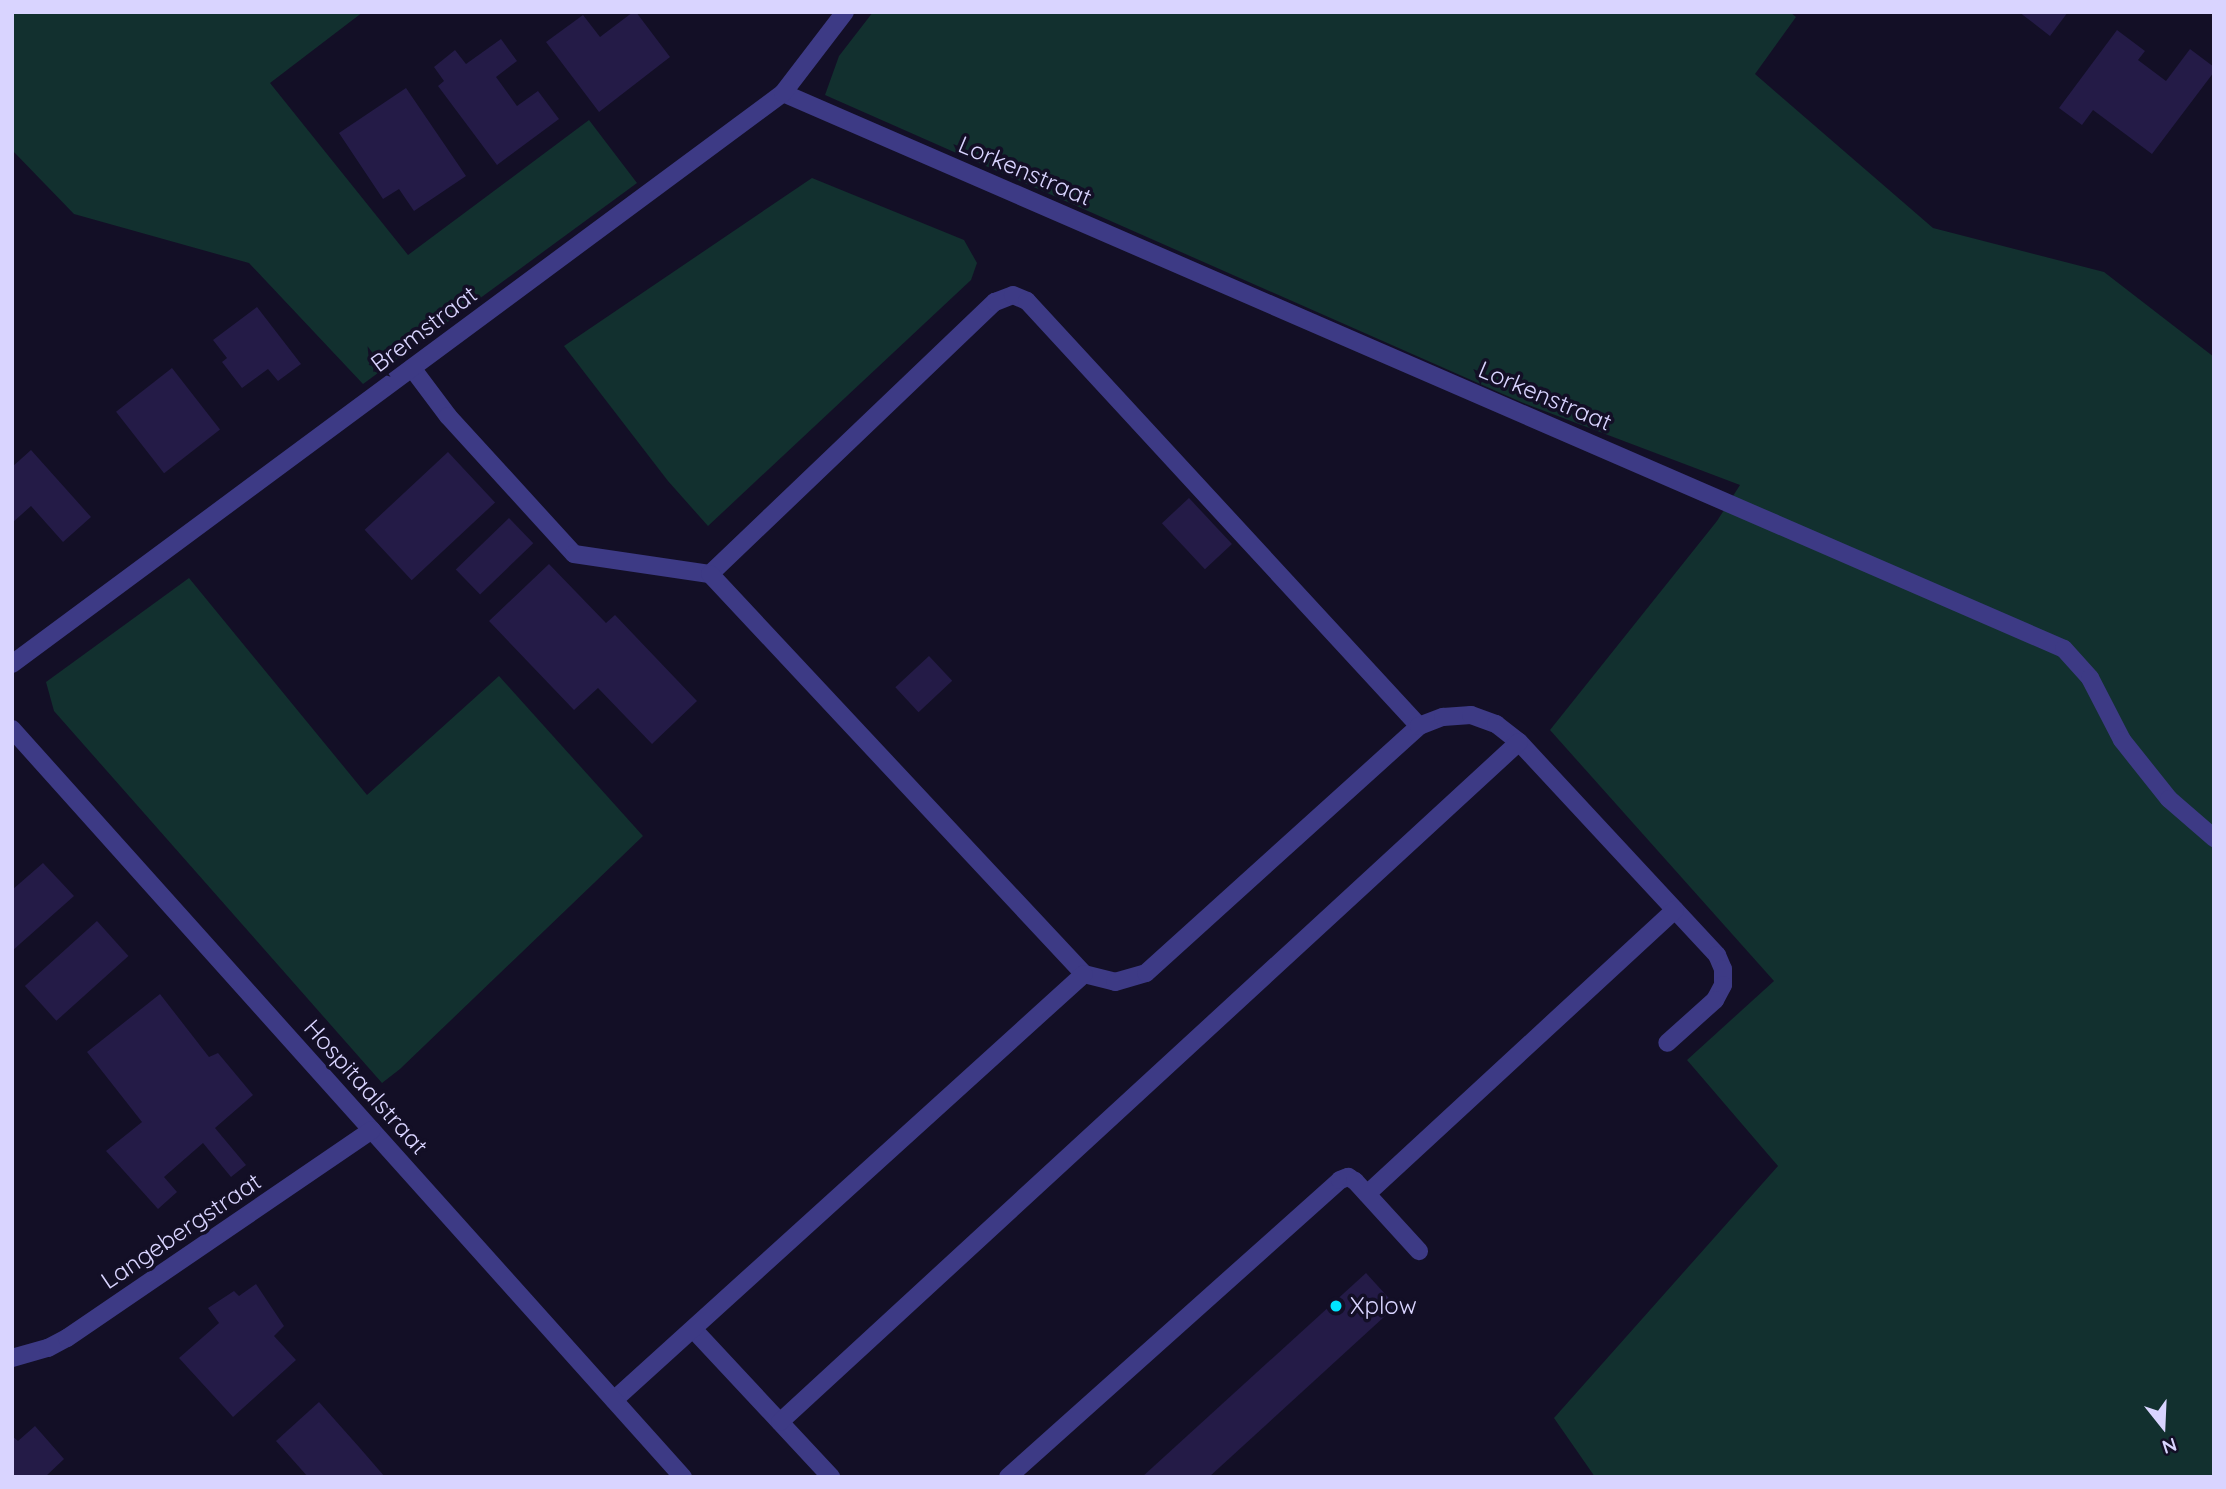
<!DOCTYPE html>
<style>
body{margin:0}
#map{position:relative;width:2226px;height:1489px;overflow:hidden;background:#130f26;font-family:Quicksand,sans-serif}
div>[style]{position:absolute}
.green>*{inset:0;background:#12302f}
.building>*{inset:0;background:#241b47;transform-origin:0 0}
.lane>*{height:18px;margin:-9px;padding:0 9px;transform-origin:9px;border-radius:9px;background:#3d3a85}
.street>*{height:18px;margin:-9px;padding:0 9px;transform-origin:9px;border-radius:9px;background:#3d3a85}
.dots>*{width:19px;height:19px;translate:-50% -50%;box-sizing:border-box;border:4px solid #130f26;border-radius:50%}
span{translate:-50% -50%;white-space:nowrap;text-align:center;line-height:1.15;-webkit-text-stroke:7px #130f26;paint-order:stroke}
.street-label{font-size:24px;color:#d9d4ff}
.poi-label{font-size:24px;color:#d9d4ff}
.left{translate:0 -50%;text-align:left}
.frame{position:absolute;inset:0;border:14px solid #d9d4ff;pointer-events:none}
.north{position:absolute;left:2128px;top:1391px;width:70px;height:70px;-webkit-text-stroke:5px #130f26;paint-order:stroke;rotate:162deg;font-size:19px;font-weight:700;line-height:28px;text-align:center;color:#d9d4ff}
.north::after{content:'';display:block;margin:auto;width:24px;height:32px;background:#d9d4ff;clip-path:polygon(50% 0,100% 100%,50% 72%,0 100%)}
</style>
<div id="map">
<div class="green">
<i style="clip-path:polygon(12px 12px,363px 12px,270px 83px,408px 255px,589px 120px,637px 183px,363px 384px,249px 263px,74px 214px,12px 150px)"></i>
<i style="clip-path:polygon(873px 12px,1790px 12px,1796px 17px,1755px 74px,1933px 228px,2104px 272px,2214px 357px,2214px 1477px,1595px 1477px,1554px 1418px,1778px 1166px,1687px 1060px,1774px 981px,1550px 730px,1717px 521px,1740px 485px,1521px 402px,825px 95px,839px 56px)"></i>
<i style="clip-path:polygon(812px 178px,964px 240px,977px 263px,971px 280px,708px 526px,668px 481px,564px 346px)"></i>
<i style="clip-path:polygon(189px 578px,367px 795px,499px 676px,643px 836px,400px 1069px,382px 1083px,54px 711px,46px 682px)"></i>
</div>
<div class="building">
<i style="clip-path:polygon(633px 12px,636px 12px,670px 57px,599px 112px,546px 42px,583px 15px,600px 37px)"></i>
<i style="clip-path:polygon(2019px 12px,2068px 12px,2050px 36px)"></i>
<i style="clip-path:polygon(2117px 30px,2145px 51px,2138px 60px,2166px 81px,2190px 49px,2214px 67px,2214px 72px,2152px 154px,2093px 110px,2082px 125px,2059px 108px)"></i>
<i style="clip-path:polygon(501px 39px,517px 61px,496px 77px,517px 106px,538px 91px,559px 119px,497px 165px,438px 86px,444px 81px,434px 67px,455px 50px,466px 64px)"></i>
<i style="clip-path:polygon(406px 88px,466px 176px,414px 211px,399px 189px,383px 199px,339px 133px)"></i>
<i style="clip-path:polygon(257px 307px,301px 364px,278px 381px,268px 369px,242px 388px,222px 362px,227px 358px,213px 340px)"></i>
<i style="left:172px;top:368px;width:78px;height:71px;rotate:52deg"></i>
<i style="clip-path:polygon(31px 450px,91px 517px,63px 542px,31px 506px,12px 523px,12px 467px)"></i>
<i style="left:448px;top:452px;width:69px;height:114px;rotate:47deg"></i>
<i style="left:1189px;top:498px;width:63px;height:37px;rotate:47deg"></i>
<i style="left:509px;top:518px;width:35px;height:74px;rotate:46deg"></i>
<i style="clip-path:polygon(549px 564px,606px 623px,615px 615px,697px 701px,652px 744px,598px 688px,574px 710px,489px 621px)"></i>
<i style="left:929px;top:656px;width:34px;height:46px;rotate:47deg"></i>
<i style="clip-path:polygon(43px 863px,74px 896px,12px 951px,12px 890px)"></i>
<i style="left:97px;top:921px;width:47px;height:97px;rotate:48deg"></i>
<i style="clip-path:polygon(160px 994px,209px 1057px,218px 1053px,253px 1095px,215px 1128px,246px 1165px,231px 1177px,203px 1143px,164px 1177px,177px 1192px,158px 1209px,106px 1151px,142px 1122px,87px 1052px)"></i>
<i style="clip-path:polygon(1366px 1273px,1396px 1306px,1209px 1477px,1142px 1477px)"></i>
<i style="clip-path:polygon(256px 1284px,284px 1326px,274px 1336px,296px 1360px,233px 1417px,179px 1358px,219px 1323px,208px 1308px,234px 1291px,239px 1296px)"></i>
<i style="clip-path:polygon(319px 1402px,359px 1447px,385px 1477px,308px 1477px,276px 1441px)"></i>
<i style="clip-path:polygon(35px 1426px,64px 1459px,45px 1477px,12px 1477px,12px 1436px,18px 1441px)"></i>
</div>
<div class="lane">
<i style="left:412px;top:368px;width:60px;rotate:53.1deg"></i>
<i style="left:448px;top:416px;width:187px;rotate:47.6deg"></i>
<i style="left:574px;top:554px;width:137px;rotate:8.4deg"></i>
<i style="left:710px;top:574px;width:394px;rotate:-43.7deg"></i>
<i style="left:995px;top:302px;width:19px;rotate:-21deg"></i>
<i style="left:1013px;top:295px;width:15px;rotate:23deg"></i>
<i style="left:1027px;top:301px;width:578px;rotate:47.31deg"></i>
<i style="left:710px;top:574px;width:548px;rotate:46.92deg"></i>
<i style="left:1084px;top:974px;width:32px;rotate:14deg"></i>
<i style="left:1115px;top:982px;width:32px;rotate:-16deg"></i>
<i style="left:1146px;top:973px;width:368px;rotate:-42.1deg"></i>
<i style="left:1419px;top:726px;width:26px;rotate:-21deg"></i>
<i style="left:1443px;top:717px;width:28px;rotate:-4deg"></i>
<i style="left:1471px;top:715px;width:27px;rotate:20deg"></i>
<i style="left:1496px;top:724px;width:29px;rotate:38deg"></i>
<i style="left:1519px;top:742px;width:291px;rotate:47.1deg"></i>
<i style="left:1717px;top:955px;width:15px;rotate:67deg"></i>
<i style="left:1723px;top:969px;width:16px;rotate:90deg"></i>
<i style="left:1723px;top:985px;width:17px;rotate:118deg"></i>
<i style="left:1715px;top:1000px;width:64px;rotate:138.1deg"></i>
<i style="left:1367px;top:1194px;width:419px;rotate:-42.7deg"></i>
<i style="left:694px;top:1330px;width:201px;rotate:47deg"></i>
<i style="left:614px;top:1400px;width:634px;rotate:-42.19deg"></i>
<i style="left:780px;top:1422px;width:1004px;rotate:-42.62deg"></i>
<i style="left:1008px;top:1477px;width:445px;rotate:-41.8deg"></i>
<i style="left:1340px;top:1180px;width:9px;rotate:-21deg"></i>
<i style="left:1348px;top:1177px;width:8px;rotate:30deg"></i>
<i style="left:1355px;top:1181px;width:95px;rotate:47.6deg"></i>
</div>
<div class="street">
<i style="left:783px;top:93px;width:1396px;rotate:23.46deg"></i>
<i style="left:2064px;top:649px;width:39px;rotate:48deg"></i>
<i style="left:2090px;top:678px;width:70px;rotate:62.7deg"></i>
<i style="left:2122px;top:740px;width:75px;rotate:51.5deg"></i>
<i style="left:2169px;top:799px;width:60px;rotate:40.9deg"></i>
<i style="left:12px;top:664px;width:959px;rotate:-36.52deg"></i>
<i style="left:783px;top:93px;width:102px;rotate:-52.6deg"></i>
<i style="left:12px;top:729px;width:1005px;rotate:48.11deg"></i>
<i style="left:12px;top:1358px;width:37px;rotate:-16deg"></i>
<i style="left:48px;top:1348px;width:21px;rotate:-28deg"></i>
<i style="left:67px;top:1338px;width:369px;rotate:-34.3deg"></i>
</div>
<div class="dots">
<i style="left:1336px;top:1306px;background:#00e5ff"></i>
</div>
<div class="street-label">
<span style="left:1025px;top:171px;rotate:23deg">Lorkenstraat</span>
<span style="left:424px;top:329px;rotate:-37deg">Bremstraat</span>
<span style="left:1545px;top:396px;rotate:23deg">Lorkenstraat</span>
<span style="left:366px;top:1087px;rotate:48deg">Hospitaalstraat</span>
<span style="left:181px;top:1231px;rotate:-34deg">Langebergstraat</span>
</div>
<div class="poi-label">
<span class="left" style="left:1350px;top:1306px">Xplow</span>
</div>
<div class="frame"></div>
<div class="north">N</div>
</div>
